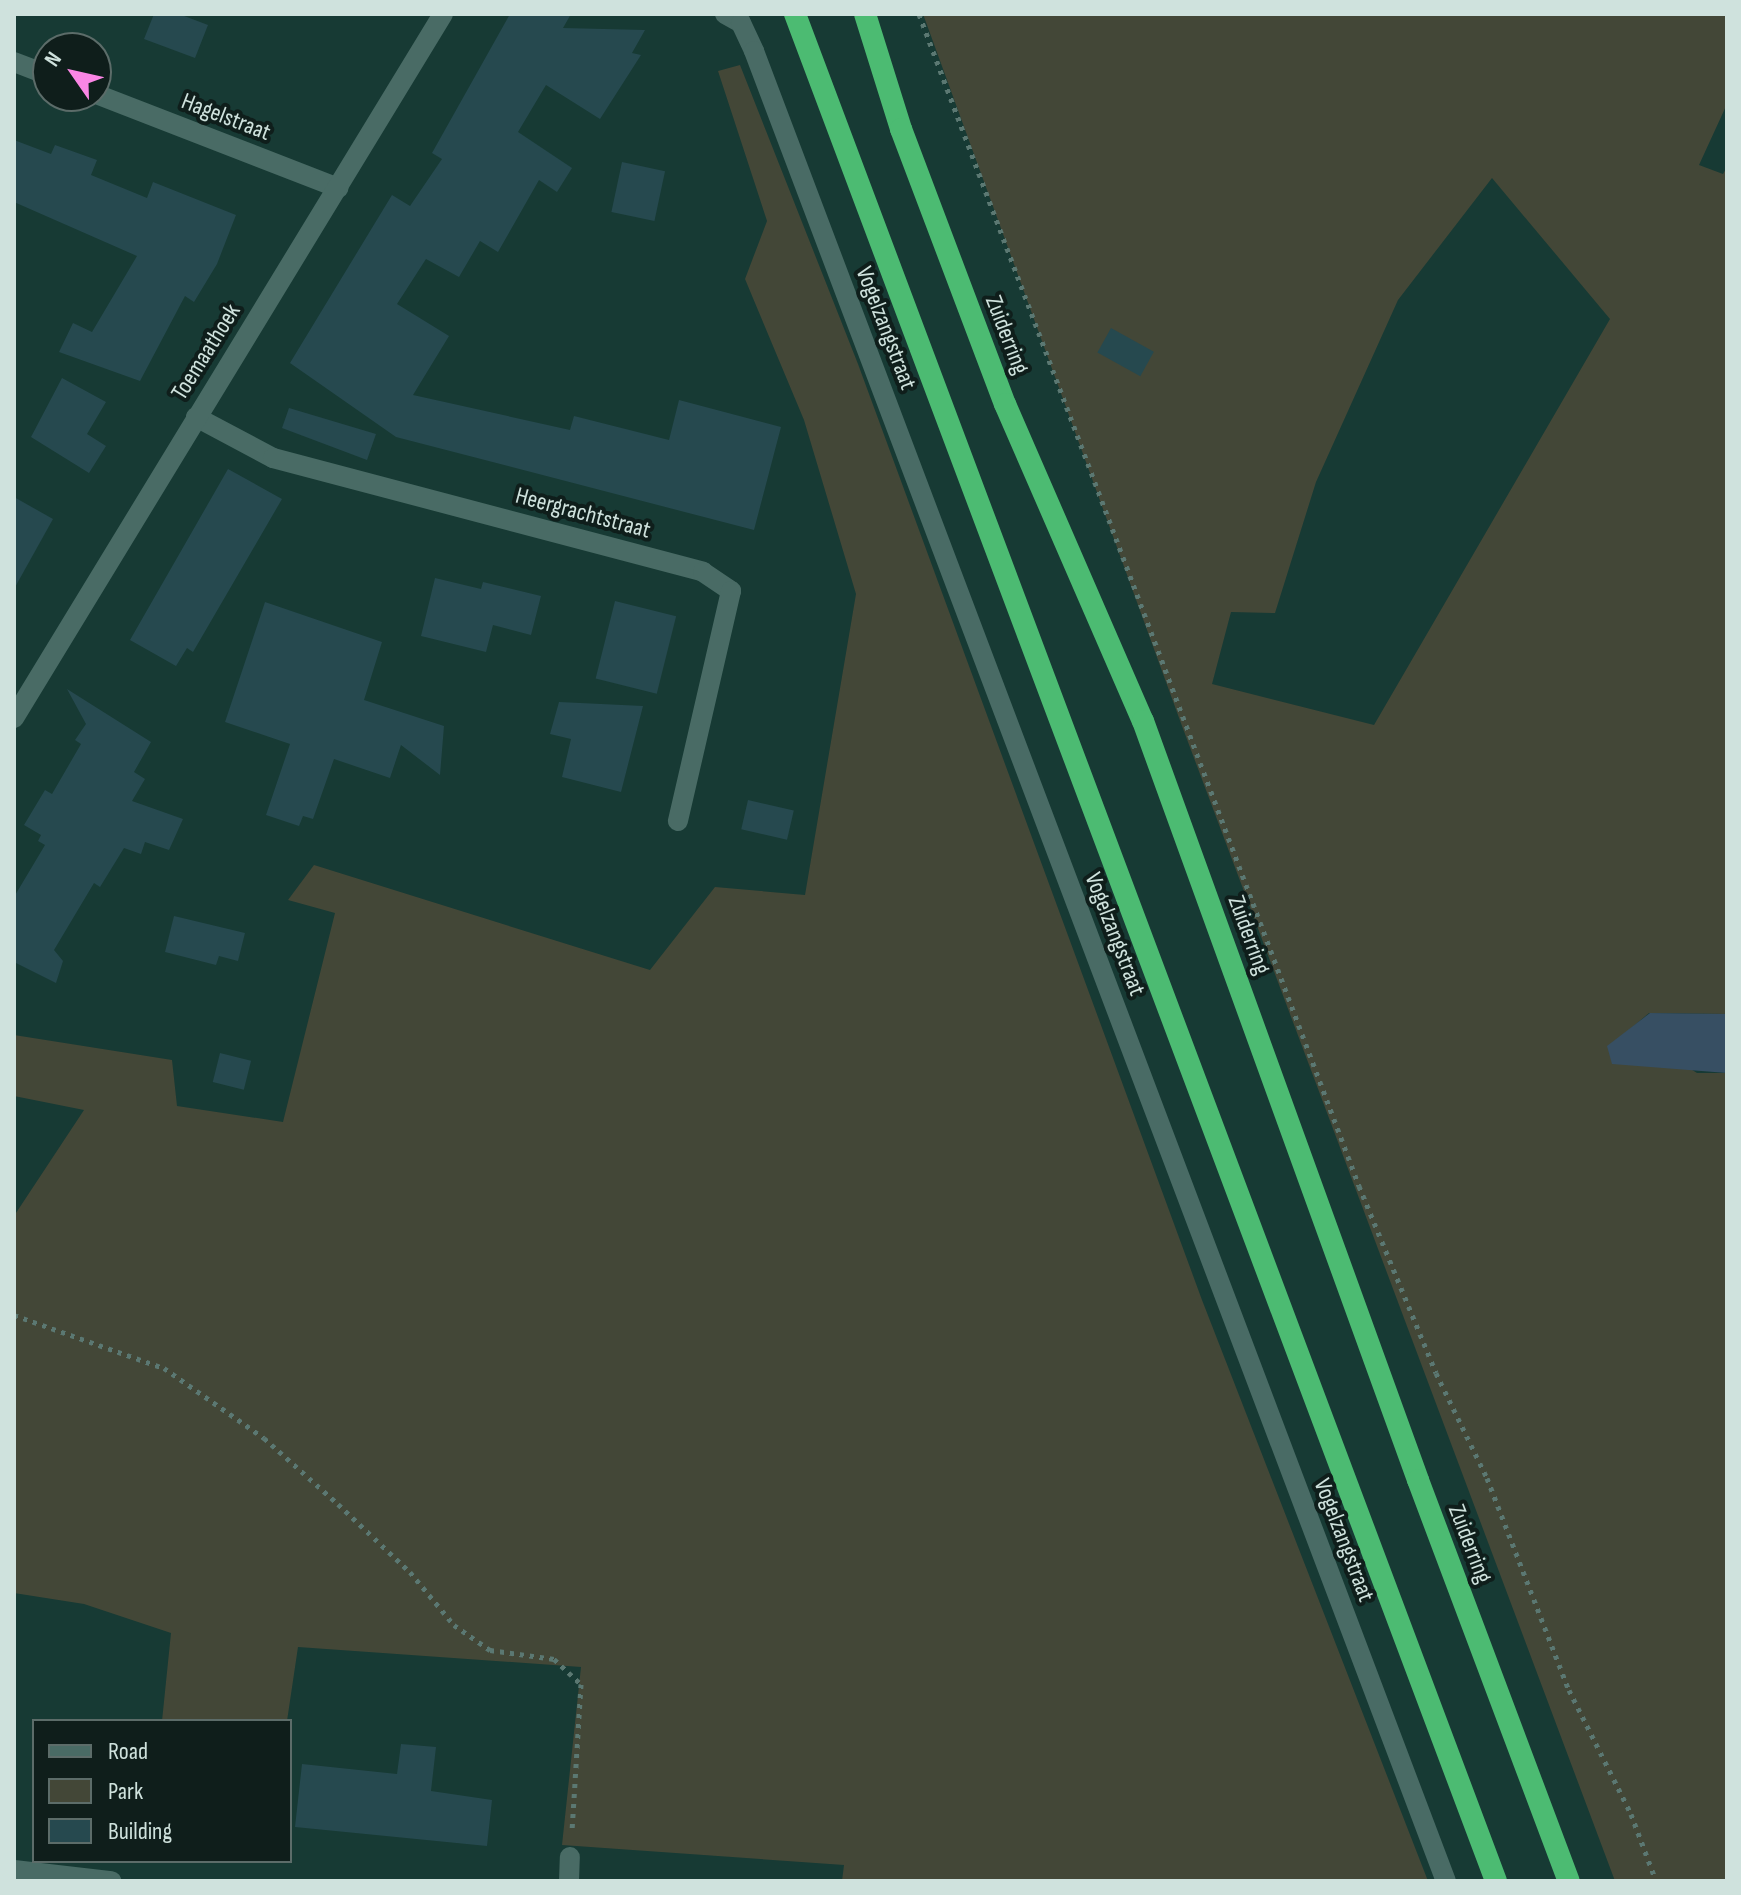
<!DOCTYPE html>
<style>
body{margin:0}
#map{position:relative;width:1741px;height:1895px;overflow:hidden;background:#173a34;font-family:"Sofia Sans Condensed",sans-serif}
div>[style]{position:absolute}
.green>*{inset:0;background:#434737}
.water>*{inset:0;background:#374f63}
.building>*{inset:0;background:#26494f;transform-origin:0 0}
.path>*{height:5px;margin-top:-2.5px;transform-origin:0;background:repeating-linear-gradient(90deg,#5b7872 0 4px,transparent 0 10px)}
.minor>*{height:20px;margin:-10px;padding:0 10px;transform-origin:10px;border-radius:10px;background:#496b65}
.trunk>*{height:22px;margin:-11px;padding:0 11px;transform-origin:11px;border-radius:11px;background:#4cbb72}
span{translate:-50% -50%;white-space:nowrap;text-align:center;line-height:1.15;-webkit-text-stroke:8px #0f1e1b;paint-order:stroke}
.street-label{font-size:24px;color:#cfe2dd}
.frame{position:absolute;inset:0;border:16px solid #cfe2dd;pointer-events:none}
.legend{position:absolute;left:32px;top:1719px;width:260px;height:144px;box-sizing:border-box;background:#0f1e1b;border:2px solid #5c6c69;margin:0;padding:10px 14px;list-style:none;font-size:24px;color:#cfe2dd}
.legend li{display:flex;align-items:center;gap:16px;height:40px}
.legend b{width:40px;border:2px solid #5c6c69}
.north{position:absolute;left:32px;top:32px;width:80px;height:80px;box-sizing:border-box;background:#0f1e1b;border:2px solid #5c6c69;border-radius:50%;rotate:304deg;font-size:22px;font-weight:700;line-height:32px;text-align:center;color:#cfe2dd}
.north::after{content:'';display:block;margin:auto;width:28px;height:36px;background:#fb86e5;clip-path:polygon(50% 0,100% 100%,50% 72%,0 100%)}
</style>
<div id="map">
<div class="green">
<i style="clip-path:polygon(evenodd,923px 14px,1727px 14px,1727px 104px,1699px 165px,1723px 174px,1727px 167px,1727px 1014px,1649px 1013px,1629px 1030px,1697px 1073px,1727px 1073px,1727px 1881px,1615px 1881px,1182px 726px,923px 14px,1492px 178px,1610px 319px,1374px 725px,1212px 684px,1231px 612px,1275px 613px,1316px 482px,1398px 300px,1492px 178px)"></i>
<i style="clip-path:polygon(740px 65px,858px 364px,1202px 1300px,1428px 1881px,842px 1881px,844px 1865px,562px 1845px,581px 1667px,298px 1647px,287px 1721px,162px 1721px,171px 1633px,84px 1604px,14px 1593px,14px 1216px,84px 1110px,14px 1096px,14px 1035px,172px 1060px,177px 1106px,283px 1122px,335px 913px,288px 900px,314px 865px,650px 970px,715px 887px,805px 895px,856px 594px,804px 420px,745px 279px,767px 221px,718px 71px)"></i>
</div>
<div class="water">
<i style="clip-path:polygon(1650px 1013px,1727px 1014px,1727px 1073px,1612px 1064px,1607px 1046px)"></i>
</div>
<div class="building">
<i style="clip-path:polygon(154px 14px,179px 14px,208px 25px,195px 58px,144px 39px)"></i>
<i style="clip-path:polygon(510px 14px,571px 14px,563px 28px,645px 30px,632px 53px,641px 55px,600px 119px,546px 85px,518px 132px,572px 168px,557px 192px,539px 180px,498px 252px,480px 241px,459px 277px,426px 259px,397px 304px,449px 336px,413px 395px,570px 430px,574px 416px,669px 440px,679px 400px,781px 427px,754px 530px,396px 437px,290px 363px,392px 195px,410px 206px,442px 159px,432px 153px)"></i>
<i style="clip-path:polygon(14px 140px,51px 154px,55px 145px,97px 160px,91px 175px,147px 198px,153px 182px,236px 215px,217px 264px,194px 302px,185px 296px,140px 381px,59px 352px,73px 323px,92px 332px,137px 256px,14px 202px)"></i>
<i style="left:622px;top:162px;width:44px;height:51px;rotate:12deg"></i>
<i style="left:1111px;top:328px;width:49px;height:28px;rotate:29deg"></i>
<i style="clip-path:polygon(62px 378px,106px 402px,87px 434px,106px 446px,89px 473px,31px 437px)"></i>
<i style="clip-path:polygon(289px 408px,376px 434px,367px 460px,282px 428px)"></i>
<i style="clip-path:polygon(228px 469px,282px 499px,193px 652px,187px 648px,176px 666px,130px 640px)"></i>
<i style="clip-path:polygon(14px 497px,53px 519px,14px 589px)"></i>
<i style="clip-path:polygon(435px 578px,481px 589px,483px 582px,541px 596px,531px 635px,493px 625px,486px 652px,421px 636px)"></i>
<i style="left:615px;top:601px;width:63px;height:80px;rotate:14deg"></i>
<i style="clip-path:polygon(265px 602px,382px 642px,364px 700px,444px 726px,440px 775px,401px 745px,390px 778px,334px 759px,313px 819px,303px 816px,299px 826px,266px 815px,290px 744px,225px 722px)"></i>
<i style="clip-path:polygon(67px 689px,151px 742px,134px 772px,145px 779px,132px 801px,183px 819px,169px 850px,145px 842px,141px 854px,124px 848px,100px 887px,94px 883px,54px 950px,63px 961px,56px 983px,14px 962px,14px 897px,45px 845px,38px 841px,41px 835px,24px 825px,45px 790px,52px 794px,81px 744px,75px 740px,86px 724px)"></i>
<i style="clip-path:polygon(559px 702px,643px 706px,621px 792px,562px 777px,571px 739px,550px 734px)"></i>
<i style="left:748px;top:800px;width:47px;height:30px;rotate:13deg"></i>
<i style="clip-path:polygon(174px 916px,245px 933px,238px 961px,219px 956px,216px 965px,165px 952px)"></i>
<i style="left:220px;top:1053px;width:32px;height:30px;rotate:14deg"></i>
<i style="clip-path:polygon(401px 1744px,436px 1747px,431px 1791px,492px 1800px,487px 1846px,295px 1827px,302px 1764px,397px 1774px)"></i>
</div>
<div class="path">
<i style="left:919px;top:14px;width:1252px;rotate:69.42deg"></i>
<i style="left:1359px;top:1186px;width:202px;rotate:67.6deg"></i>
<i style="left:1436px;top:1373px;width:117px;rotate:64.1deg"></i>
<i style="left:1487px;top:1478px;width:227px;rotate:68.9deg"></i>
<i style="left:1569px;top:1690px;width:139px;rotate:63.4deg"></i>
<i style="left:1631px;top:1814px;width:72px;rotate:69.5deg"></i>
<i style="left:14px;top:1315px;width:159px;rotate:19.5deg"></i>
<i style="left:164px;top:1368px;width:122px;rotate:35deg"></i>
<i style="left:264px;top:1438px;width:99px;rotate:41.7deg"></i>
<i style="left:338px;top:1504px;width:99px;rotate:43.4deg"></i>
<i style="left:410px;top:1572px;width:69px;rotate:50.3deg"></i>
<i style="left:454px;top:1625px;width:44px;rotate:34.8deg"></i>
<i style="left:490px;top:1650px;width:65px;rotate:8deg"></i>
<i style="left:554px;top:1659px;width:37px;rotate:43deg"></i>
<i style="left:581px;top:1684px;width:149px;rotate:93.5deg"></i>
</div>
<div class="minor">
<i style="left:725px;top:14px;width:18px;rotate:29deg"></i>
<i style="left:741px;top:23px;width:31px;rotate:65deg"></i>
<i style="left:754px;top:51px;width:1956px;rotate:69.29deg"></i>
<i style="left:14px;top:62px;width:36px;rotate:21deg"></i>
<i style="left:96px;top:94px;width:260px;rotate:21.2deg"></i>
<i style="left:196px;top:417px;width:87px;rotate:28deg"></i>
<i style="left:273px;top:458px;width:445px;rotate:14.8deg"></i>
<i style="left:703px;top:572px;width:34px;rotate:34deg"></i>
<i style="left:731px;top:591px;width:236px;rotate:103deg"></i>
<i style="left:14px;top:718px;width:824px;rotate:-58.64deg"></i>
<i style="left:14px;top:1870px;width:98px;rotate:6.5deg"></i>
<i style="left:569px;top:1881px;width:24px;rotate:-88deg"></i>
</div>
<div class="trunk">
<i style="left:795px;top:14px;width:1994px;rotate:69.42deg"></i>
<i style="left:865px;top:14px;width:121px;rotate:72.6deg"></i>
<i style="left:901px;top:129px;width:294px;rotate:69.3deg"></i>
<i style="left:1005px;top:404px;width:346px;rotate:66.5deg"></i>
<i style="left:1143px;top:721px;width:807px;rotate:70.08deg"></i>
<i style="left:1418px;top:1480px;width:428px;rotate:69.4deg"></i>
</div>
<div class="street-label">
<span style="left:226px;top:117px;rotate:21deg">Hagelstraat</span>
<span style="left:886px;top:328px;rotate:69deg">Vogelzangstraat</span>
<span style="left:1007px;top:335px;rotate:69deg">Zuiderring</span>
<span style="left:206px;top:352px;rotate:-58deg">Toemaathoek</span>
<span style="left:583px;top:513px;rotate:15deg">Heergrachtstraat</span>
<span style="left:1115px;top:934px;rotate:69deg">Vogelzangstraat</span>
<span style="left:1249px;top:935px;rotate:70deg">Zuiderring</span>
<span style="left:1344px;top:1540px;rotate:69deg">Vogelzangstraat</span>
<span style="left:1470px;top:1544px;rotate:69deg">Zuiderring</span>
</div>
<div class="frame"></div>
<ul class="legend">
<li><b style="height:10px;background:#496b65"></b>Road</li>
<li><b style="height:22px;background:#434737"></b>Park</li>
<li><b style="height:22px;background:#26494f"></b>Building</li>
</ul>
<div class="north">N</div>
</div>
